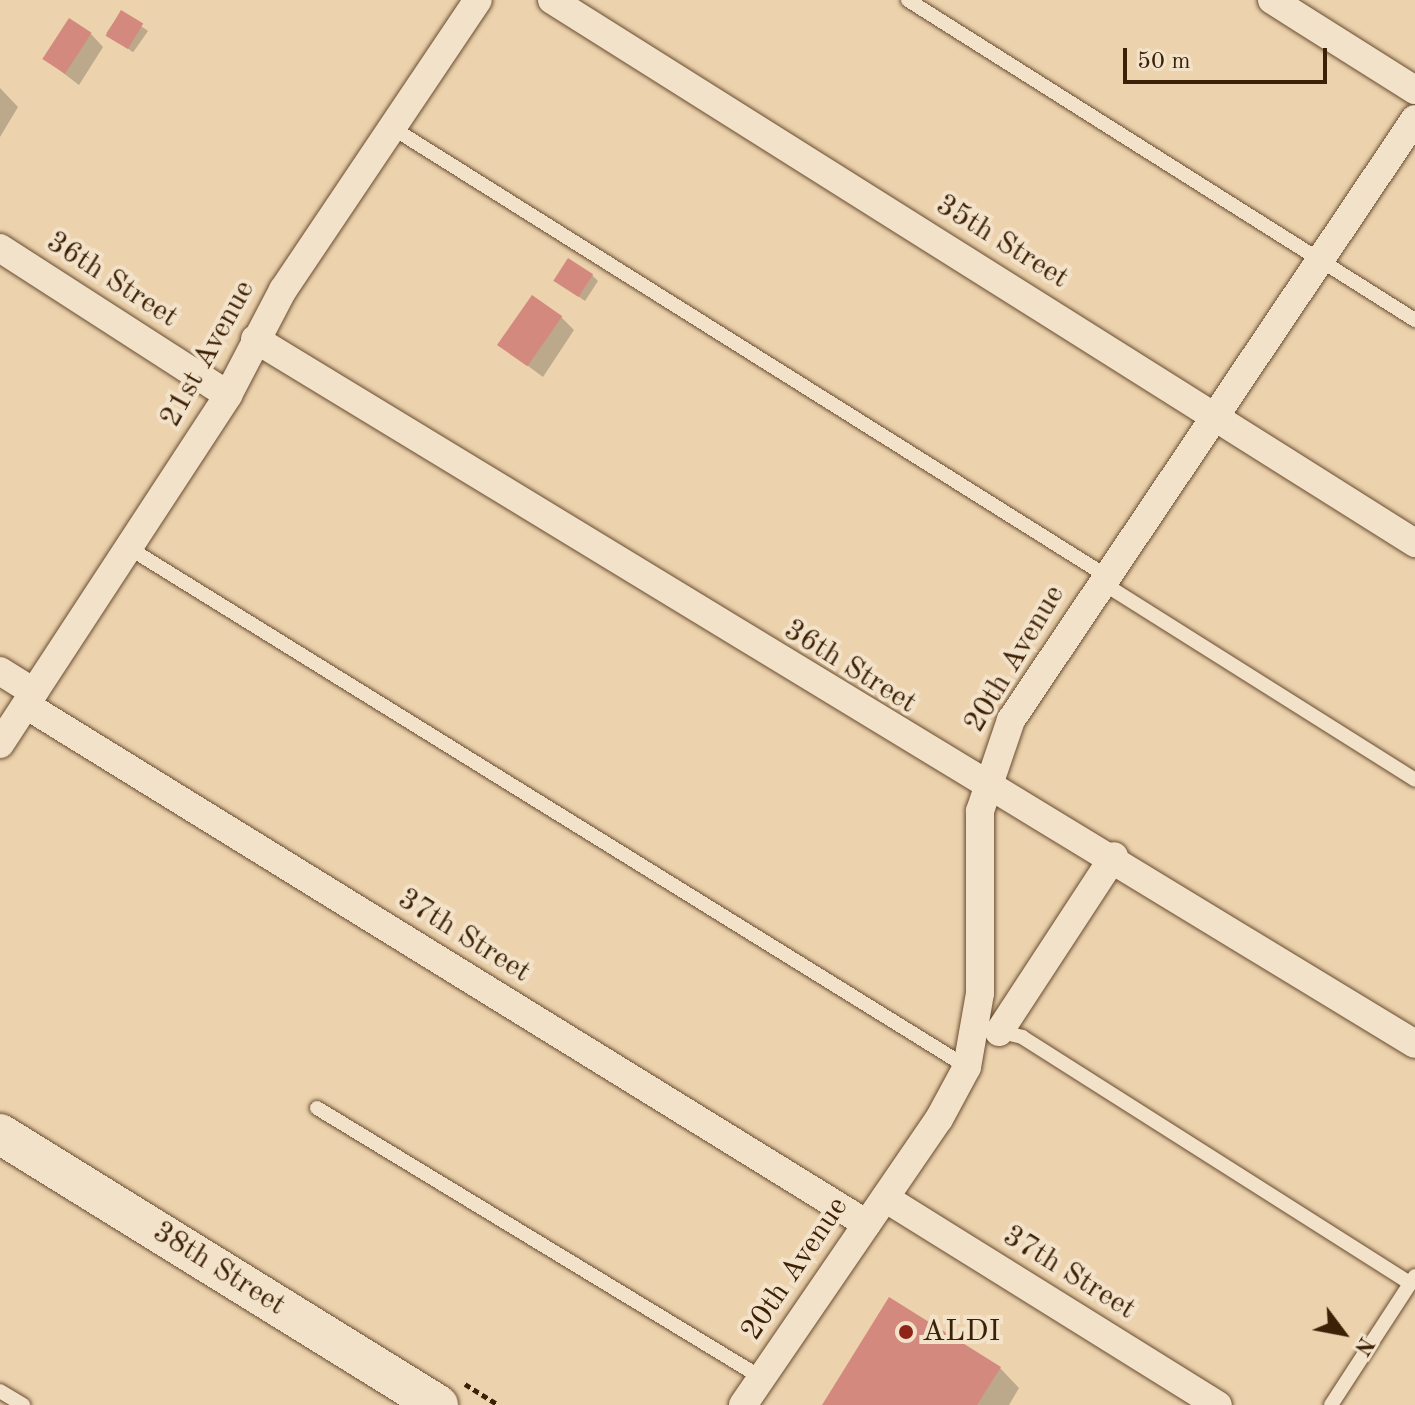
<!DOCTYPE html>
<style>
body{margin:0}
#map{position:relative;width:1415px;height:1405px;overflow:hidden;background:#ecd2ad;font-family:"Old Standard TT",serif}
div>[style]{position:absolute}
.shadow>*{inset:0;background:#0003;transform-origin:0 0}
.building>*{inset:0;background:#d4897f;transform-origin:0 0}
.path>*{height:5px;margin-top:-2.5px;transform-origin:0;background:repeating-linear-gradient(90deg,#3d2106 0 6px,transparent 0 10px)}
.roads{filter:drop-shadow(0 0 2px #694d30) drop-shadow(0 0 2px #694d30)}
.lane>*{height:14px;margin:-7px;padding:0 7px;transform-origin:7px;border-radius:7px;background:#f3e2ca}
.street>*{height:28px;margin:-14px;padding:0 14px;transform-origin:14px;border-radius:14px;background:#f3e2ca}
.secondary>*{height:40px;margin:-20px;padding:0 20px;transform-origin:20px;border-radius:20px;background:#f3e2ca}
.dots>*{width:22px;height:22px;translate:-50% -50%;box-sizing:border-box;border:4px solid #f3e2ca;border-radius:50%}
span{translate:-50% -50%;white-space:nowrap;text-align:center;line-height:1.15;-webkit-text-stroke:8px #f3e2ca;paint-order:stroke}
.street-label{font-size:30px;color:#3d2106}
.poi-label{font-size:30px;color:#3d2106}
.left{translate:0 -50%;text-align:left}
.north{position:absolute;left:1303px;top:1293px;width:80px;height:80px;-webkit-text-stroke:6px #f3e2ca;paint-order:stroke;rotate:122deg;font-size:22px;font-weight:700;line-height:32px;text-align:center;color:#3d2106}
.north::after{content:'';display:block;margin:auto;width:28px;height:36px;background:#3d2106;clip-path:polygon(50% 0,100% 100%,50% 72%,0 100%)}
.scale{position:absolute;left:1123px;top:48px;width:204px;height:36px;box-sizing:border-box;border:4px solid #3d2106;border-top:0;padding-left:10px;font-size:24px;line-height:28px;white-space:nowrap;color:#3d2106;-webkit-text-stroke:6px #f3e2ca;paint-order:stroke}
</style>
<div id="map">
<div class="shadow">
<i style="left:121px;top:12px;width:33px;height:26px;rotate:35deg"></i>
<i style="clip-path:polygon(91px 34px,103px 47px,79px 85px,45px 59px)"></i>
<i style="clip-path:polygon(0 88px,18px 107px,0 137px)"></i>
<i style="clip-path:polygon(592px 275px,598px 281px,585px 301px,556px 281px)"></i>
<i style="clip-path:polygon(561px 317px,574px 330px,543px 377px,501px 346px)"></i>
<i style="clip-path:polygon(1000px 1368px,1019px 1388px,1009px 1405px,825px 1405px)"></i>
</div>
<div class="building">
<i style="left:121px;top:10px;width:26px;height:30px;rotate:31deg"></i>
<i style="left:69px;top:18px;width:27px;height:49px;rotate:33deg"></i>
<i style="left:568px;top:258px;width:30px;height:27px;rotate:33deg"></i>
<i style="left:532px;top:295px;width:37px;height:61px;rotate:35deg"></i>
<i style="clip-path:polygon(889px 1297px,1001px 1367px,977px 1405px,822px 1405px)"></i>
</div>
<div class="path">
<i style="left:465px;top:1384px;width:39px;rotate:32deg"></i>
</div>
<div class="roads">
<div class="lane">
<i style="left:908px;top:0;width:600px;rotate:32.26deg"></i>
<i style="left:391px;top:127px;width:843px;rotate:32.11deg"></i>
<i style="left:129px;top:548px;width:986px;rotate:31.77deg"></i>
<i style="left:1101px;top:582px;width:371px;rotate:32.2deg"></i>
<i style="left:997px;top:1031px;width:26px;rotate:13deg"></i>
<i style="left:1022px;top:1037px;width:459px;rotate:32.4deg"></i>
<i style="left:317px;top:1108px;width:521px;rotate:31.25deg"></i>
<i style="left:0;top:1391px;width:27px;rotate:31deg"></i>
<i style="left:1331px;top:1405px;width:154px;rotate:-56.9deg"></i>
</div>
<div class="street">
<i style="left:552px;top:0;width:1020px;rotate:32.18deg"></i>
<i style="left:1272px;top:0;width:169px;rotate:32.2deg"></i>
<i style="left:0;top:248px;width:271px;rotate:32.8deg"></i>
<i style="left:255px;top:339px;width:1357px;rotate:31.29deg"></i>
<i style="left:0;top:671px;width:40px;rotate:32deg"></i>
<i style="left:26px;top:705px;width:988px;rotate:31.68deg"></i>
<i style="left:0;top:744px;width:417px;rotate:-56.8deg"></i>
<i style="left:228px;top:395px;width:119px;rotate:-62.4deg"></i>
<i style="left:283px;top:290px;width:349px;rotate:-56.1deg"></i>
<i style="left:999px;top:1032px;width:210px;rotate:-56.8deg"></i>
<i style="left:885px;top:1198px;width:392px;rotate:31.9deg"></i>
<i style="left:743px;top:1405px;width:347px;rotate:-55.6deg"></i>
<i style="left:939px;top:1119px;width:59px;rotate:-61.7deg"></i>
<i style="left:967px;top:1067px;width:75px;rotate:-80deg"></i>
<i style="left:980px;top:993px;width:182px;rotate:-90deg"></i>
<i style="left:980px;top:811px;width:96px;rotate:-71.2deg"></i>
<i style="left:1011px;top:720px;width:724px;rotate:-56.09deg"></i>
</div>
<div class="secondary">
<i style="left:0;top:1134px;width:515px;rotate:31.75deg"></i>
</div>
</div>
<div class="dots">
<i style="left:906px;top:1332px;background:#8f2418"></i>
</div>
<div class="street-label">
<span style="left:1002px;top:242px;rotate:32deg">35th Street</span>
<span style="left:112px;top:280px;rotate:33deg">36th Street</span>
<span style="left:208px;top:354px;rotate:-61deg">21st Avenue</span>
<span style="left:1015px;top:659px;rotate:-59deg">20th Avenue</span>
<span style="left:850px;top:667px;rotate:32deg">36th Street</span>
<span style="left:464px;top:936px;rotate:32deg">37th Street</span>
<span style="left:219px;top:1269px;rotate:32deg">38th Street</span>
<span style="left:795px;top:1269px;rotate:-56deg">20th Avenue</span>
<span style="left:1069px;top:1273px;rotate:32deg">37th Street</span>
</div>
<div class="poi-label">
<span class="left" style="left:922px;top:1332px">ALDI</span>
</div>
<div class="north">N</div>
<div class="scale">50 m</div>
</div>
